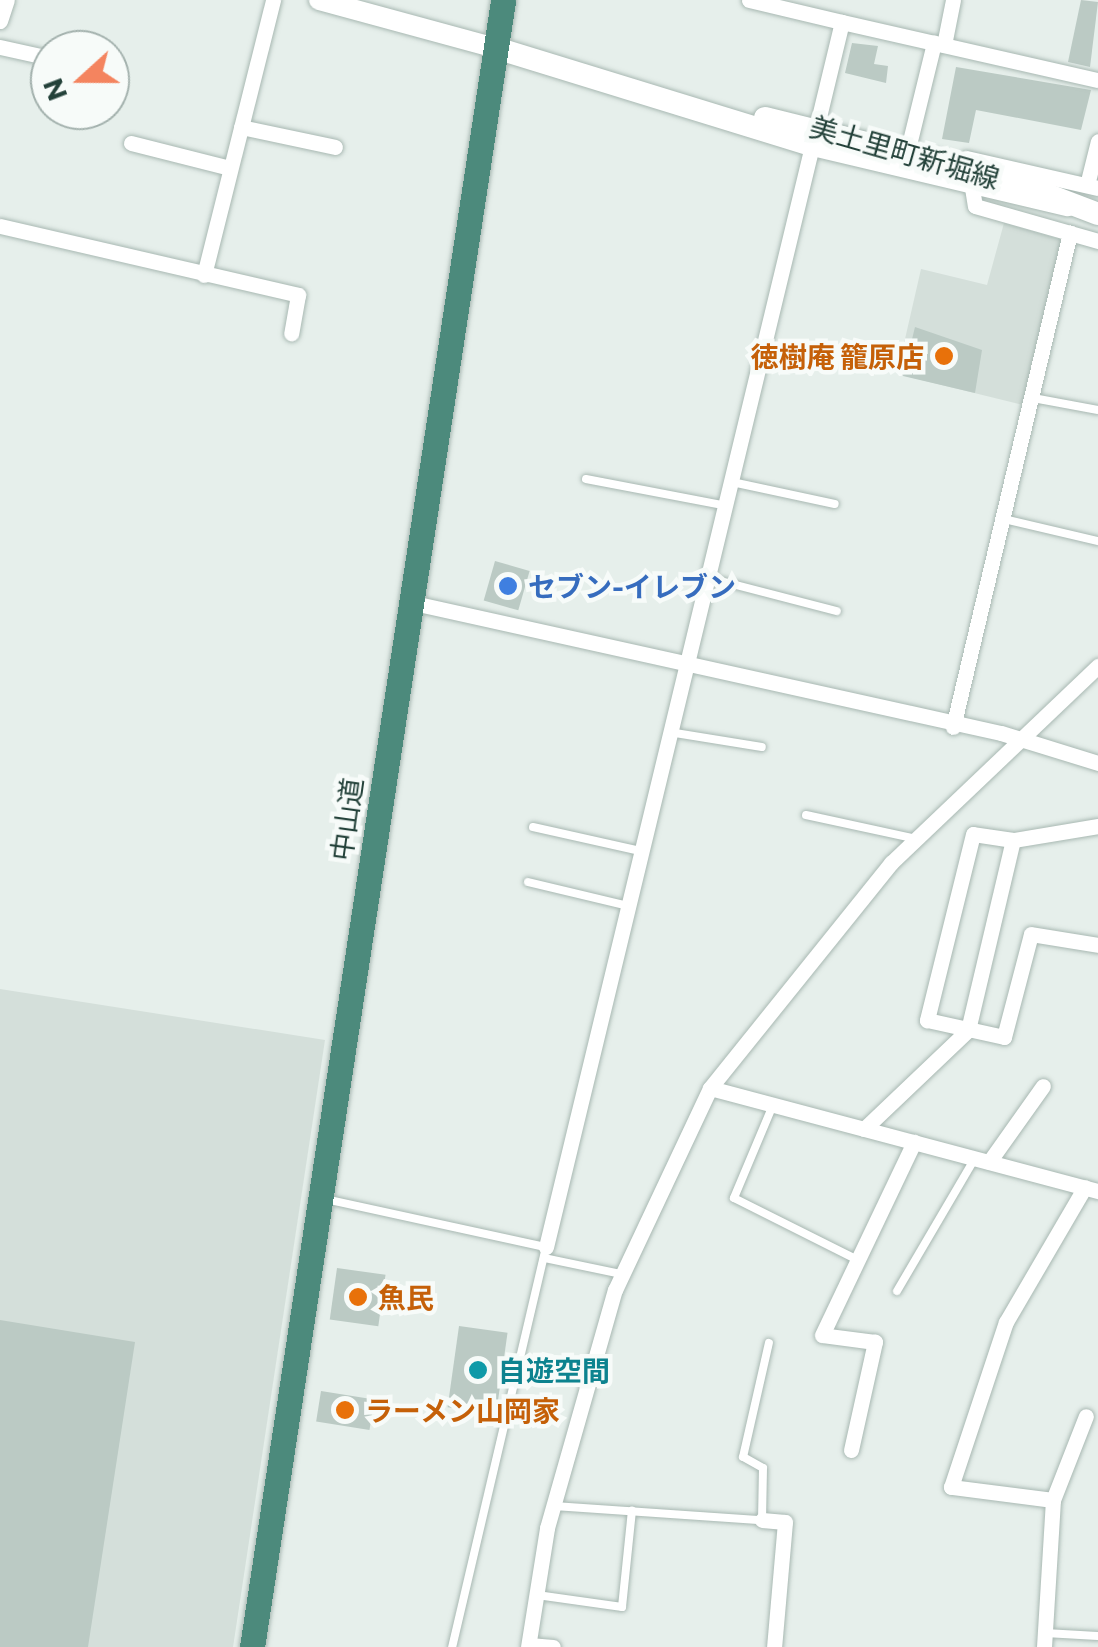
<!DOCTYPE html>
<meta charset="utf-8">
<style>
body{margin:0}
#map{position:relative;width:1098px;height:1647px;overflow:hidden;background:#e6efeb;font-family:Commissioner,"Noto Sans JP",sans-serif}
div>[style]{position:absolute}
.built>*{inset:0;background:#d4dfda}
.building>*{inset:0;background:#bbcac4;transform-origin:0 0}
.roads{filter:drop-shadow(0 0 2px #a8b8b2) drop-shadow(0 0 2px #a8b8b2)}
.service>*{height:8px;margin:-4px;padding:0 4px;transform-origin:4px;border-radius:4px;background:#fff}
.minor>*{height:15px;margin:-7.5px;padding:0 7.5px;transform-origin:7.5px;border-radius:7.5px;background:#fff}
.tertiary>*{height:20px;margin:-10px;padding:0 10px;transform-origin:10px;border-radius:10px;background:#fff}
.secondary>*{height:22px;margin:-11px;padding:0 11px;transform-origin:11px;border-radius:11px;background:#fff}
.trunk>*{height:25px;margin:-12.5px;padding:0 12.5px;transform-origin:12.5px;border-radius:12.5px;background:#4c8a7c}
.dots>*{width:28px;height:28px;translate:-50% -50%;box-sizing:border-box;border:5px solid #f7fbf9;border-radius:50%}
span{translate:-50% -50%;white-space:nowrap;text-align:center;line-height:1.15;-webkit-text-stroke:9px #f7fbf9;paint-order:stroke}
.street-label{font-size:28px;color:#24423a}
.food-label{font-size:28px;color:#c56008;font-weight:700}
.right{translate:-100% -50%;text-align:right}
.left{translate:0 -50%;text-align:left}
.shop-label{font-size:28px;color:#366cbe;font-weight:700}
.culture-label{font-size:28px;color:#0d838f;font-weight:700}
.north{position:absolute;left:30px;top:30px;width:100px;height:100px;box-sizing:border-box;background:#f7fbf9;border:2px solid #a3b1ad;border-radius:50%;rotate:249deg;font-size:28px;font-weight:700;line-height:40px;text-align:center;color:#24423a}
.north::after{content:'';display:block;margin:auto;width:35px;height:45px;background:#f4845f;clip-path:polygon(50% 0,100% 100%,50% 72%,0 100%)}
</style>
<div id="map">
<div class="built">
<i style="clip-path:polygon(1004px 223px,1062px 240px,1023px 405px,897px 374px,921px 269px,987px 285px)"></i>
<i style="clip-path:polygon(0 989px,325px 1040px,233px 1647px,0 1647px)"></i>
</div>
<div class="building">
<i style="clip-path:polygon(1081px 0,1098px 2px,1090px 67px,1068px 62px)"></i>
<i style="clip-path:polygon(852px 43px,878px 46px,874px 64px,888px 66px,886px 83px,845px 73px)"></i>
<i style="clip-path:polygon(956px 67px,1091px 90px,1081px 130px,976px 110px,969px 143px,942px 139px)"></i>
<i style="clip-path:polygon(915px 327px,982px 350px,975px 393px,903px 376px)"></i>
<i style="left:495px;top:561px;width:36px;height:41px;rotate:16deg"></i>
<i style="left:337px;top:1268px;width:49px;height:52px;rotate:8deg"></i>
<i style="clip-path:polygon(0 1320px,135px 1342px,88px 1647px,0 1647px)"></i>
<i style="left:459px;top:1326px;width:49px;height:82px;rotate:8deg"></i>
<i style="left:321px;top:1391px;width:54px;height:31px;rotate:9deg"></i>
</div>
<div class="roads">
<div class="service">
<i style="left:1033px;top:398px;width:66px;rotate:10.5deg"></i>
<i style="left:586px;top:479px;width:138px;rotate:10.8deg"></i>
<i style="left:732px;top:482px;width:105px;rotate:12.1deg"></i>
<i style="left:1004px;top:519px;width:97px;rotate:13.2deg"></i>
<i style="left:709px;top:578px;width:132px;rotate:14.5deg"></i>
<i style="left:669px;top:732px;width:94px;rotate:9.2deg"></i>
<i style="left:806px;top:815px;width:114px;rotate:12.2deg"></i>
<i style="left:533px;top:827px;width:110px;rotate:12.6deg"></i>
<i style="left:528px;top:882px;width:103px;rotate:13.5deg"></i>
<i style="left:773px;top:1105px;width:101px;rotate:112.8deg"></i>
<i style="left:734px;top:1198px;width:132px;rotate:26.6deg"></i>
<i style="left:325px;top:1199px;width:226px;rotate:12.3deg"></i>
<i style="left:546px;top:1247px;width:411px;rotate:103.2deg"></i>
<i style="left:544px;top:1258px;width:79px;rotate:11.7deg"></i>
<i style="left:897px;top:1291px;width:154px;rotate:-59.6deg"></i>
<i style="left:554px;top:1506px;width:208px;rotate:3.9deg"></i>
<i style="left:762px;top:1520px;width:52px;rotate:-88.9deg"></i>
<i style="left:763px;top:1468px;width:23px;rotate:-151deg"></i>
<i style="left:743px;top:1457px;width:117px;rotate:-77.2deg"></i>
<i style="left:537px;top:1595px;width:86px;rotate:8deg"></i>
<i style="left:622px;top:1607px;width:97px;rotate:-84.1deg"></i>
<i style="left:1045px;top:1633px;width:53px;rotate:3.2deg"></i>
</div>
<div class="minor">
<i style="left:749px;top:0;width:96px;rotate:13.3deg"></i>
<i style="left:0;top:21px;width:22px;rotate:-72deg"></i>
<i style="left:944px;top:45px;width:46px;rotate:-78.7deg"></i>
<i style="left:0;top:47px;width:51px;rotate:12.4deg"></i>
<i style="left:241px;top:127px;width:96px;rotate:12deg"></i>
<i style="left:131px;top:143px;width:102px;rotate:14.2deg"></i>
<i style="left:966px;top:158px;width:135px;rotate:12.8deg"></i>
<i style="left:905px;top:161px;width:122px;rotate:-76.2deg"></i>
<i style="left:970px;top:175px;width:31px;rotate:81deg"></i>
<i style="left:975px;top:206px;width:128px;rotate:15.9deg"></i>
<i style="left:1087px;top:185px;width:45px;rotate:-76deg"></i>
<i style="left:0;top:226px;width:306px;rotate:13deg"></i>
<i style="left:298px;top:295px;width:39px;rotate:100deg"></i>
<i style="left:204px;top:275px;width:284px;rotate:-75.9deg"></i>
<i style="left:409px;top:602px;width:606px;rotate:12.48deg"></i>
<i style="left:1001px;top:733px;width:102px;rotate:17.2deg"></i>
<i style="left:953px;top:727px;width:508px;rotate:-76.68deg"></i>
<i style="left:1098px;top:826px;width:86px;rotate:170.6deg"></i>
<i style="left:1013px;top:840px;width:40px;rotate:-171.5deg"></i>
<i style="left:973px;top:834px;width:192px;rotate:103.9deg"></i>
<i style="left:927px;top:1020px;width:79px;rotate:12.4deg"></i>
<i style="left:1004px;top:1037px;width:106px;rotate:-75.3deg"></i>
<i style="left:1031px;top:934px;width:68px;rotate:9.3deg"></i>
<i style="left:710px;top:1088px;width:401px;rotate:14.9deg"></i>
<i style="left:864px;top:1129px;width:144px;rotate:-43.6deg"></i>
<i style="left:968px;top:1030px;width:195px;rotate:-76.7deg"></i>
<i style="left:989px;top:1162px;width:93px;rotate:-54.6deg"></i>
<i style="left:546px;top:1247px;width:1260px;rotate:-76.42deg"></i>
<i style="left:842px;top:22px;width:262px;rotate:12.8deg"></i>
<i style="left:851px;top:1450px;width:111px;rotate:-77.5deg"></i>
<i style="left:875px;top:1342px;width:53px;rotate:-172.5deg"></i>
<i style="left:822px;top:1335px;width:214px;rotate:-64.5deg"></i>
<i style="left:1053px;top:1500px;width:103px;rotate:-172.7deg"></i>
<i style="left:951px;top:1487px;width:174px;rotate:-71.6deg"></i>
<i style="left:1006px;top:1322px;width:156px;rotate:-59.7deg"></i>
<i style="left:762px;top:1520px;width:23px;rotate:5deg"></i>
<i style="left:785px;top:1522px;width:125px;rotate:95deg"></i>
<i style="left:529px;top:1645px;width:24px;rotate:5deg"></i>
<i style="left:528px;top:1647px;width:121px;rotate:-80.9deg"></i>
<i style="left:547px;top:1528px;width:248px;rotate:-74.1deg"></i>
<i style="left:615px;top:1290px;width:223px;rotate:-64.8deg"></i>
<i style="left:710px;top:1088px;width:289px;rotate:-51.2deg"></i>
<i style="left:891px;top:863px;width:286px;rotate:-43.6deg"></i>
<i style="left:1044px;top:1647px;width:147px;rotate:-86.5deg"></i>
<i style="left:1053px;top:1500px;width:90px;rotate:-68.6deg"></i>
</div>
<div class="tertiary">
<i style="left:319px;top:0;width:183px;rotate:15.2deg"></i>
</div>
<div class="secondary">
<i style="left:496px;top:48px;width:327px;rotate:17.1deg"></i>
<i style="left:809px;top:144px;width:266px;rotate:13.3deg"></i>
<i style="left:765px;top:118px;width:238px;rotate:13.9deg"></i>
<i style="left:996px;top:175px;width:109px;rotate:20.9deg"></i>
</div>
<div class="trunk">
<i style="left:252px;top:1647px;width:1666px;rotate:-81.33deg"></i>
</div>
</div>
<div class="dots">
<i style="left:944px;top:356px;background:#e8710a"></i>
<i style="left:508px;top:586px;background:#3f7fe0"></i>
<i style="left:358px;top:1297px;background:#e8710a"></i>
<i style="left:478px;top:1370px;background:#0f9aa8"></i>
<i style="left:345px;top:1410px;background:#e8710a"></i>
</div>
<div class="street-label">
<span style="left:905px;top:152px;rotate:16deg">美土里町新堀線</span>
<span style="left:346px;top:819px;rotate:-82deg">中山道</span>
</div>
<div class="food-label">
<span class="right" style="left:924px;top:356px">徳樹庵 籠原店</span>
<span class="left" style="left:378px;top:1297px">魚民</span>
<span class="left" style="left:365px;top:1410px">ラーメン山岡家</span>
</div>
<div class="shop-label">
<span class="left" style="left:528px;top:586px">セブン-イレブン</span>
</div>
<div class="culture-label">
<span class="left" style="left:498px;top:1370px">自遊空間</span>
</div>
<div class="north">N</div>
</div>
